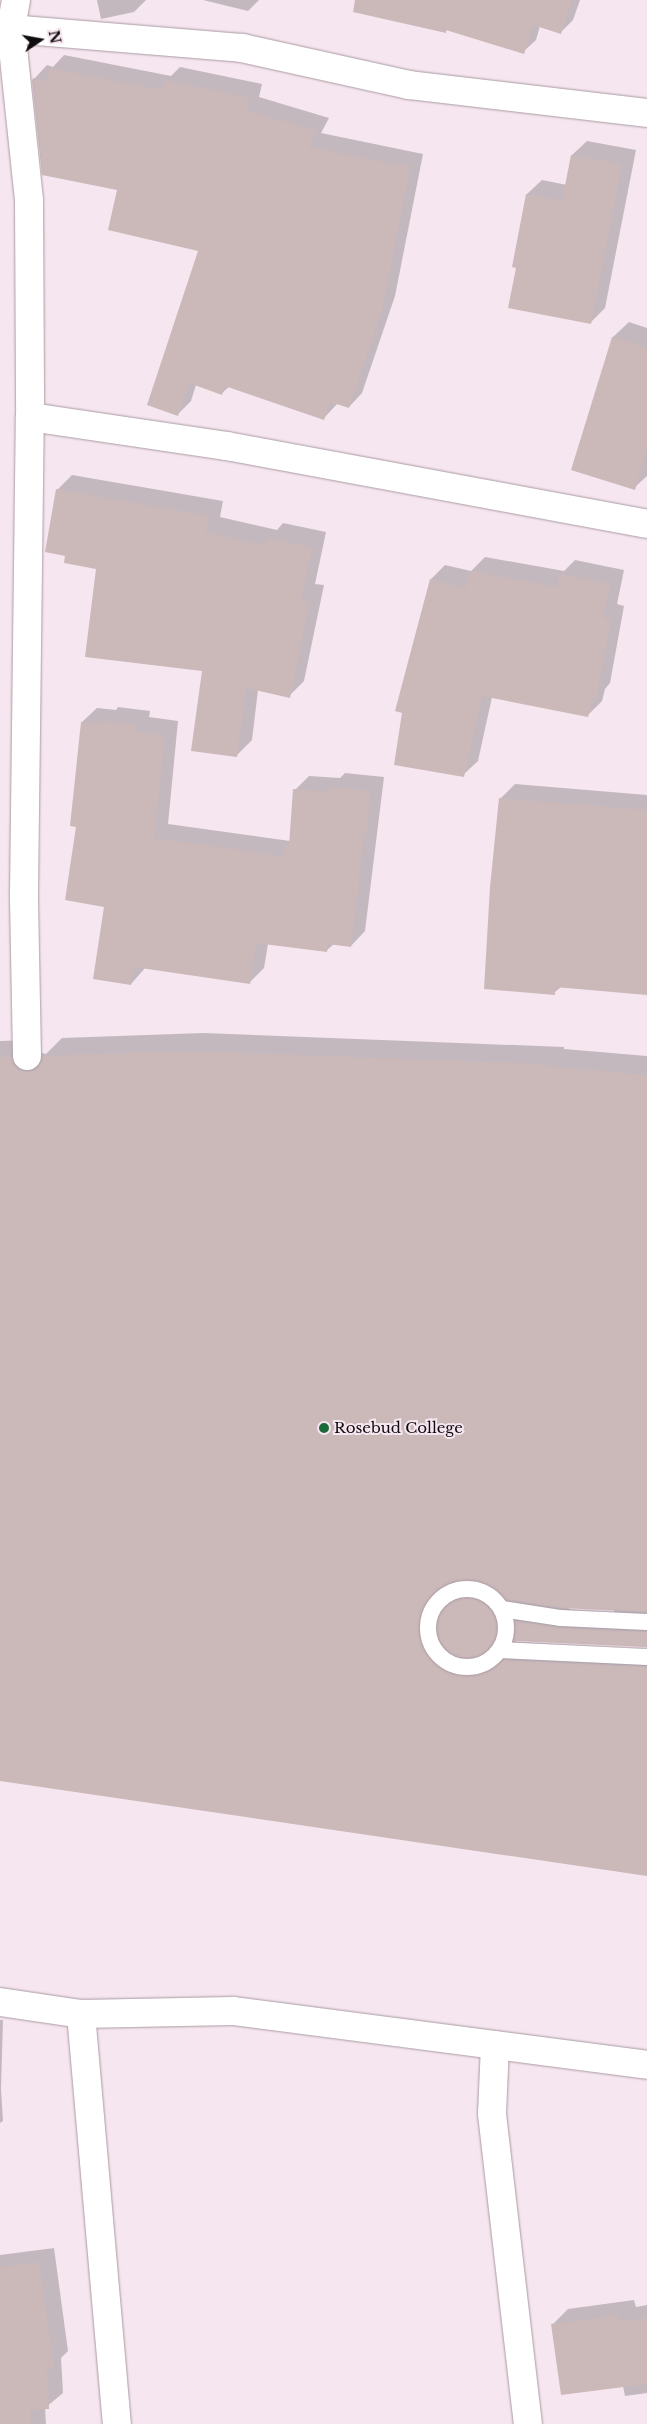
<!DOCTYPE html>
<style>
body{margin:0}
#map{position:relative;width:647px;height:2424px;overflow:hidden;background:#f6e6ef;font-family:"Libre Baskerville",serif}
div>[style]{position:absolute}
.shadow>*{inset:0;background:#0003}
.building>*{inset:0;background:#cbb8b9}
.roads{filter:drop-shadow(0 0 1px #a99ba3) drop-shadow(0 0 1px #a99ba3)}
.service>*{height:16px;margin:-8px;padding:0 8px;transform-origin:8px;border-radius:8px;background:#fff}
.service>.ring{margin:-8px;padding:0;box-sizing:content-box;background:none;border:16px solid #fff;border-radius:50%}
.minor>*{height:28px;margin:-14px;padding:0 14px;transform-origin:14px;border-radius:14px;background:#fff}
.dots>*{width:14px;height:14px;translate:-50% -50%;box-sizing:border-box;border:2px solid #f6e6ef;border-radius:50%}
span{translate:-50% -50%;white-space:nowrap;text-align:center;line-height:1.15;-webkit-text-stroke:4px #f6e6ef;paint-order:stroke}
.poi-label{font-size:15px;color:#100b0e}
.left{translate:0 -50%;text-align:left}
.north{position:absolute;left:15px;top:15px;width:50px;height:50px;-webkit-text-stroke:4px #f6e6ef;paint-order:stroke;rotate:78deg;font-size:14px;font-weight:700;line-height:20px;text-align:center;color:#100b0e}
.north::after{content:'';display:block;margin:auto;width:18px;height:22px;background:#100b0e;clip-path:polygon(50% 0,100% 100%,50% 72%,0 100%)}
</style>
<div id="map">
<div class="shadow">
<i style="clip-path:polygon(97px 0,146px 0,134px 12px,101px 19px)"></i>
<i style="clip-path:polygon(203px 0,259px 0,248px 11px)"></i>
<i style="clip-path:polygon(382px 0,580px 0,573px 20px,561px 32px,540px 26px,536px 40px,523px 52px,448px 29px,445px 32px)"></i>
<i style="clip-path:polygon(64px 55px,171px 76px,180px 67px,262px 84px,259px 97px,329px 118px,321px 133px,423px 154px,395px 296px,362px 393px,349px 407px,338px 403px,324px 418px,230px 386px,222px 393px,196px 385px,191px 401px,178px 414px,199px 250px,119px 189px,34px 79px,47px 65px,53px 67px)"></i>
<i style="clip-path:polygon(587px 141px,636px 150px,605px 308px,590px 323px,514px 266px,527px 194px,542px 180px,567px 185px,572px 155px)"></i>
<i style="clip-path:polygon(629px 322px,647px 328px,647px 476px,634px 488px,572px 469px,613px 337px)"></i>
<i style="clip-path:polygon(72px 475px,223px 501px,220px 517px,277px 530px,283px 523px,326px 532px,315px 584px,324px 585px,304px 681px,289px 696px,258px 690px,252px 740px,237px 755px,204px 670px,97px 568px,66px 555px,57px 490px)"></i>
<i style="clip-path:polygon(485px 557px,564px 571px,575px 560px,624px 570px,617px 604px,624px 606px,610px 683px,605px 689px,602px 701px,588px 715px,492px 697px,478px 761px,463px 775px,431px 579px,445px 565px,471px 571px)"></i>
<i style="clip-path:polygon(118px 707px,150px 711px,149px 717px,178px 721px,168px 824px,290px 841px,295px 790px,309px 776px,340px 778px,345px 773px,384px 777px,365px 931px,351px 946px,334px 944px,326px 951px,268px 944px,264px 968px,250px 982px,146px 967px,131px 984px,78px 826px,82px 722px,97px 708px,116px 710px)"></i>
<i style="clip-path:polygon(515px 784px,647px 795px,647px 993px,561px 987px,554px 993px,500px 799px)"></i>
<i style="clip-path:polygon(evenodd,203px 1033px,564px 1047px,564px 1049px,647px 1056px,647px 1646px,511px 1640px,518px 1642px,647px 1649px,647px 1875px,0 1779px,0 1041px,29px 1040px,37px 1052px,46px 1054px,62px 1038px,203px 1033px,569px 1607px,614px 1609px,614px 1612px,578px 1610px,569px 1609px,569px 1607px)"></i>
<i style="clip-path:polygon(0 2020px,3px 2020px,1px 2089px,3px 2121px,0 2123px)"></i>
<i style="clip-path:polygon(54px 2248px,68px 2351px,61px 2358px,63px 2393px,45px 2408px,46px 2424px,0 2424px,0 2255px)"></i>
<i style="clip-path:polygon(634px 2300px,636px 2307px,647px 2305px,647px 2393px,625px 2396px,623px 2386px,553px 2324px,568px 2309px)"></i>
</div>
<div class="building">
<i style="clip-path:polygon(355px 0,572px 0,561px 34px,533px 25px,524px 54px,446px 30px,446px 33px,353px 12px)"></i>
<i style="clip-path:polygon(49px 68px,163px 90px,165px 80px,249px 98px,247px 110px,316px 131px,309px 147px,410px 167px,382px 310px,349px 408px,330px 402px,324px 420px,225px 386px,222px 395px,189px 383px,178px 416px,147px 405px,198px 251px,108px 230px,117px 190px,42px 175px,32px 81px,33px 78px,47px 82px)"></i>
<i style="clip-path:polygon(571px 155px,622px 164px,591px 324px,508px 308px,516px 268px,512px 267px,526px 194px,562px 201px)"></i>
<i style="clip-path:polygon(612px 337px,647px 348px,647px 450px,635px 490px,571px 470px)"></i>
<i style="clip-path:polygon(56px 489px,209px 516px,206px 532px,265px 545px,267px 538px,312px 547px,301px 598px,310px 600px,290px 698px,246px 688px,237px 757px,191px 751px,202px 671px,85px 657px,96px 569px,64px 563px,65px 556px,45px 552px)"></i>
<i style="clip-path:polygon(470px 571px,557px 587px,559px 574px,610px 584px,603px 618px,611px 620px,596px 699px,592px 698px,588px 717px,482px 696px,464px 777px,394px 765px,402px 713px,395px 711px,430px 579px,466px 588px)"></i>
<i style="clip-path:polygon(102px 721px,136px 725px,135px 731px,165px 735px,154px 838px,283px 856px,285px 845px,289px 846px,293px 789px,329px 792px,330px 787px,370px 791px,367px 834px,364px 834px,351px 947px,328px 944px,327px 952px,256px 943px,250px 984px,134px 967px,131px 985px,93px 979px,104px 907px,65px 900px,76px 827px,70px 826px,81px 722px,102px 724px)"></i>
<i style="clip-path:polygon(499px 798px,647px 810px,647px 995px,555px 987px,555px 995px,484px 989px,490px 887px)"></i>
<i style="clip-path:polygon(184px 1051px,546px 1064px,546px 1066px,647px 1075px,647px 1612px,562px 1608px,504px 1599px,495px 1602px,492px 1608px,495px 1616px,500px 1619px,560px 1628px,647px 1632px,647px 1647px,500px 1640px,492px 1644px,490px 1650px,494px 1658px,500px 1660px,647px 1667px,647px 1876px,0 1781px,0 1057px,12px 1057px,14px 1064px,19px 1069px,28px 1072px,35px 1070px,40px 1064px,43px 1056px)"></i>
<i style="clip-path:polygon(39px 2262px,54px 2367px,47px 2368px,49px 2409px,30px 2410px,31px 2424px,0 2424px,0 2267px)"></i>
<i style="clip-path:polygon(618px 2315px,620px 2322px,647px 2318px,647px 2384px,561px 2395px,551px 2324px)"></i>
</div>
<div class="roads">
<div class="service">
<i class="ring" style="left:428px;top:1589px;width:62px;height:62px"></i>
<i style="left:502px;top:1609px;width:60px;rotate:8.7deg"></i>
<i style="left:561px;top:1618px;width:86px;rotate:2.7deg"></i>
<i style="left:500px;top:1650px;width:147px;rotate:2.7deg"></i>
</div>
<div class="minor">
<i style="left:16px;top:0;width:29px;rotate:100deg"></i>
<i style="left:11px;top:29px;width:172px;rotate:84deg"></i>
<i style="left:29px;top:200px;width:217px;rotate:89.7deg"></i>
<i style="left:30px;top:417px;width:199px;rotate:8.4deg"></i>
<i style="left:227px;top:446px;width:427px;rotate:10.5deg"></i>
<i style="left:11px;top:29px;width:232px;rotate:4.7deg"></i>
<i style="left:242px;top:48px;width:171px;rotate:12.5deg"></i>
<i style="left:409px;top:85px;width:240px;rotate:6.7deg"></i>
<i style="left:27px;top:1056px;width:163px;rotate:-91.1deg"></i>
<i style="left:24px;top:893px;width:476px;rotate:-89.3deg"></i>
<i style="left:0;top:2002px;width:82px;rotate:8.4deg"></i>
<i style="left:81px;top:2014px;width:152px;rotate:-1.1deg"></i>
<i style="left:233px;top:2011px;width:418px;rotate:7.4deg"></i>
<i style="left:81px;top:2014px;width:412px;rotate:85deg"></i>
<i style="left:495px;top:2045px;width:69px;rotate:92.5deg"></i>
<i style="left:492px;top:2114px;width:312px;rotate:83.4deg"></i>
</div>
</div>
<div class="dots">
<i style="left:324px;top:1428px;background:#1a6a3a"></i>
</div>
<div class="poi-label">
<span class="left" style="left:334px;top:1428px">Rosebud College</span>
</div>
<div class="north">N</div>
</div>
